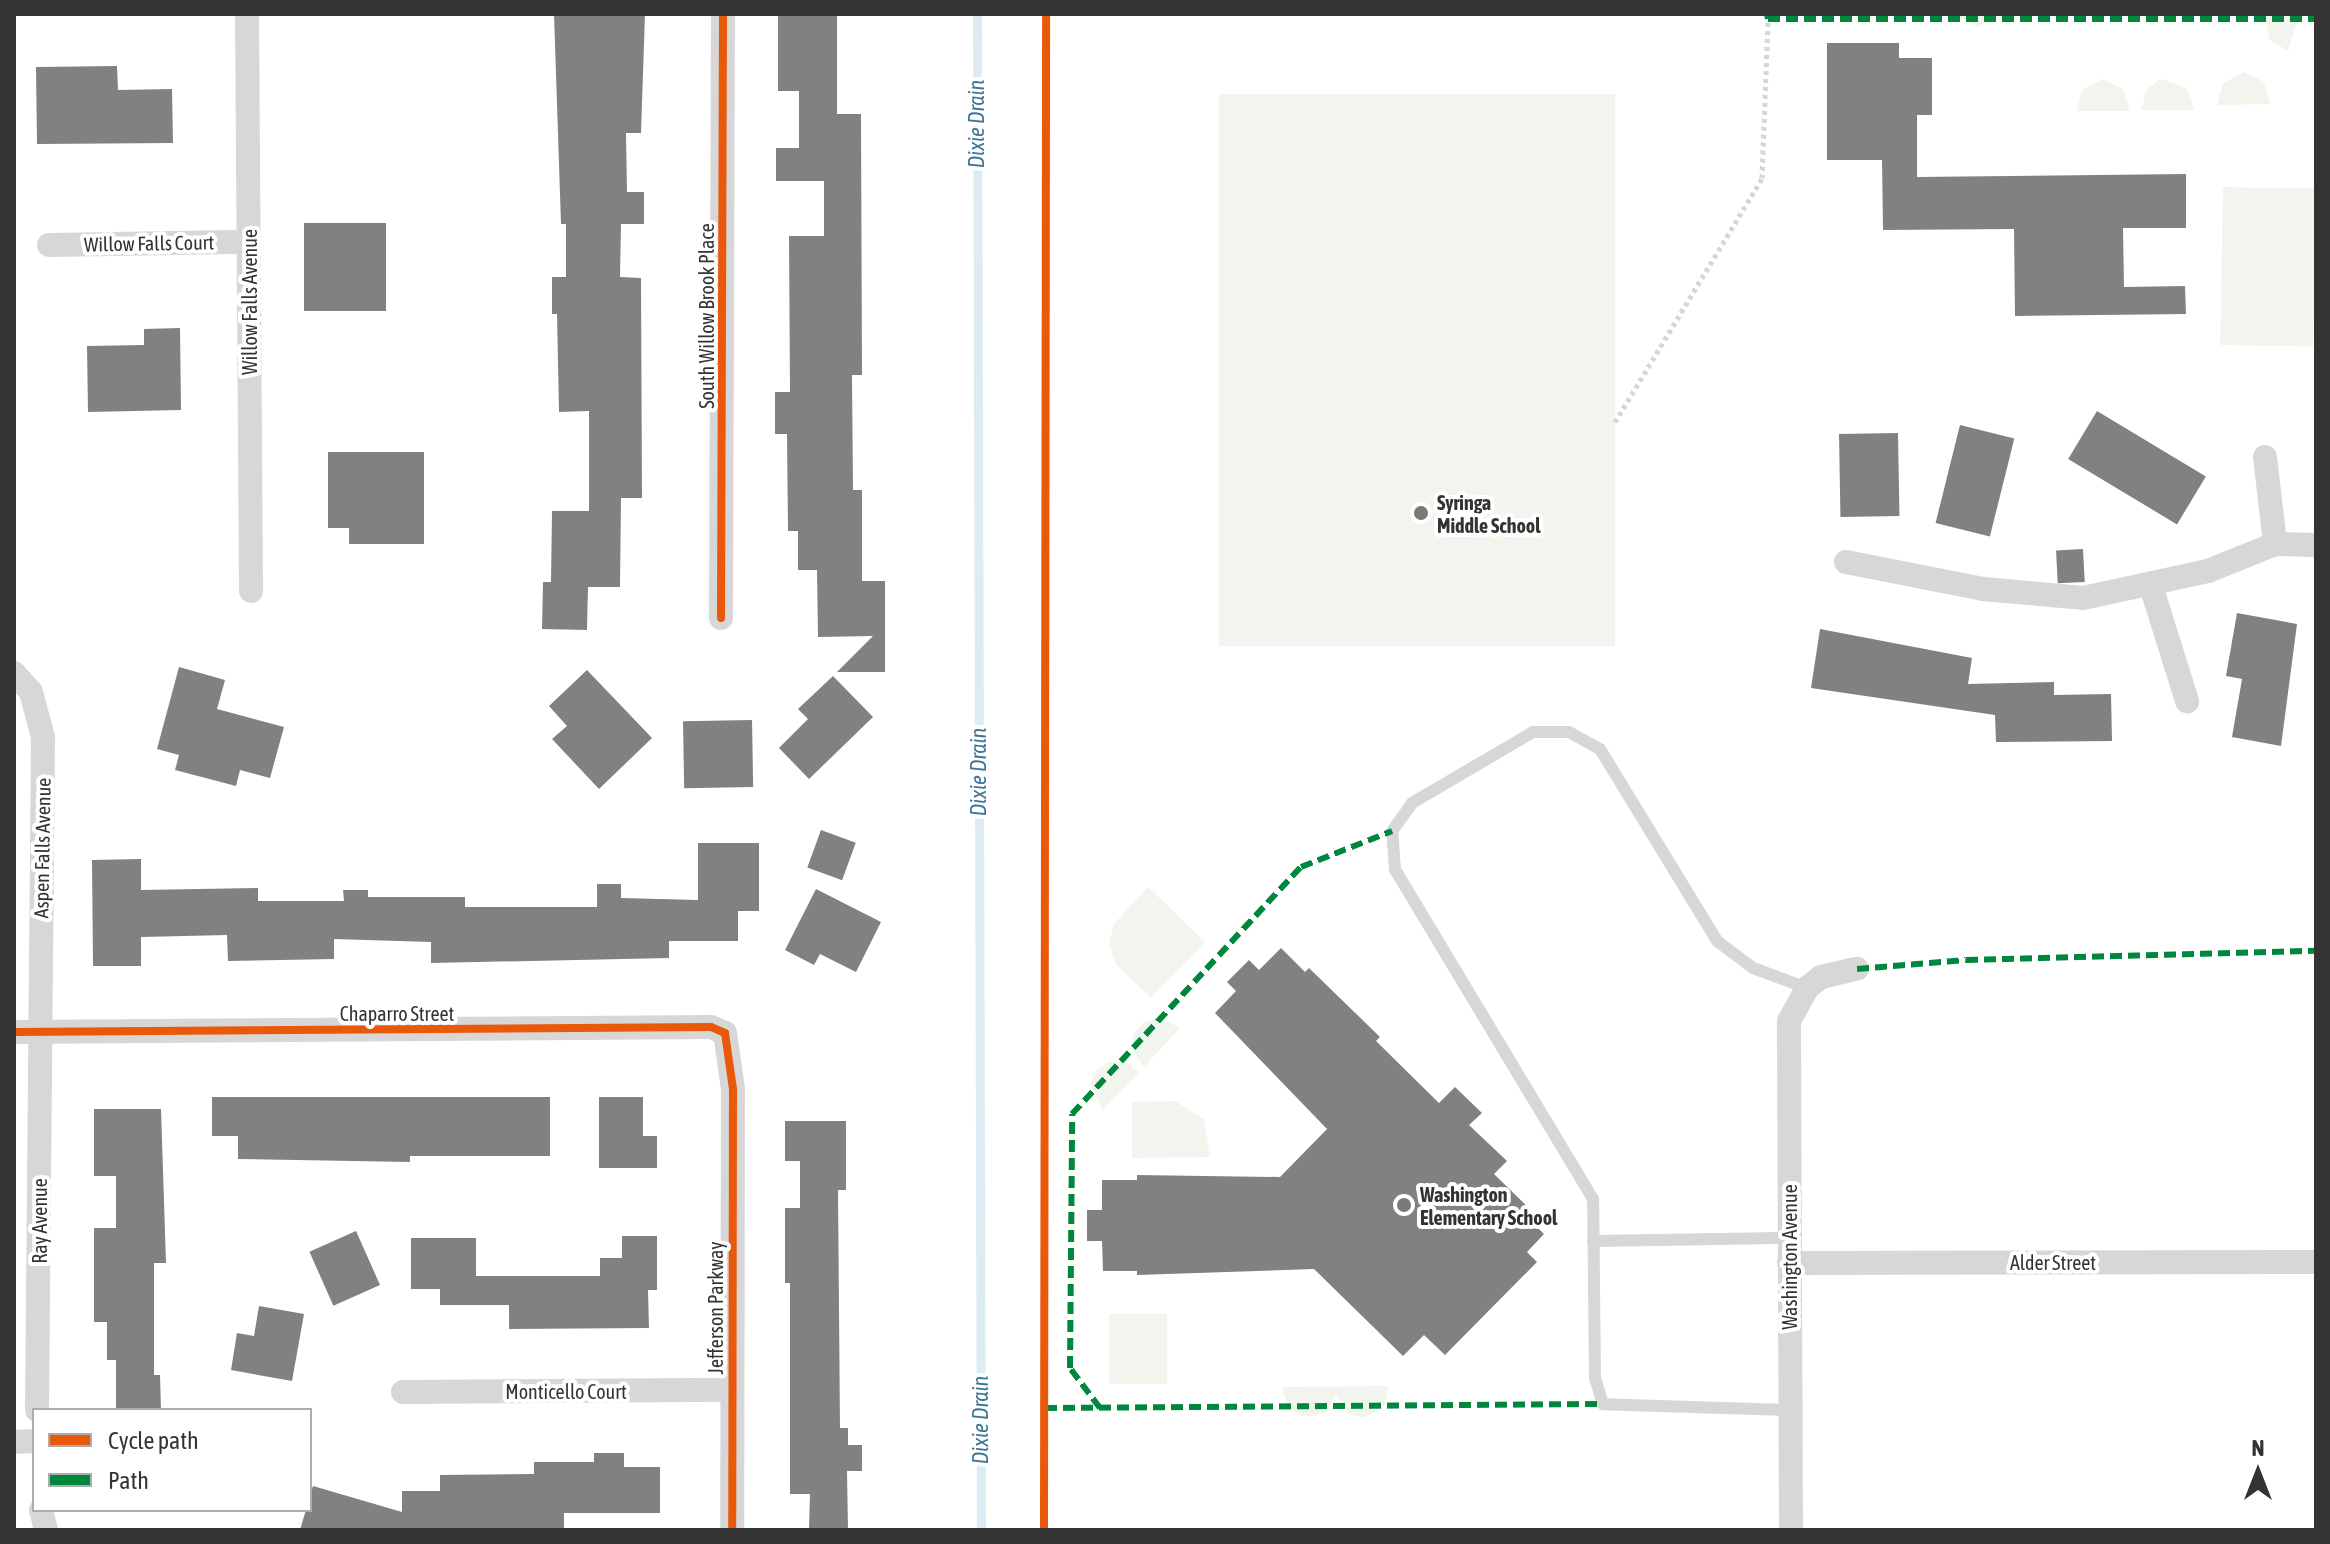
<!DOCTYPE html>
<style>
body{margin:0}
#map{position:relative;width:2330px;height:1544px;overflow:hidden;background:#fff;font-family:"Asap Condensed",sans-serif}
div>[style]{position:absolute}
.green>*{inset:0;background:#f1f5ed;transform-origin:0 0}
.stream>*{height:9px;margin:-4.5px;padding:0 4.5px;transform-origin:4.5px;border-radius:4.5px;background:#ddebf3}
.building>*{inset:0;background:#818181;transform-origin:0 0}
.path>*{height:5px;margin-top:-2.5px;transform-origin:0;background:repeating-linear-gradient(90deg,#d6d6d6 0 4px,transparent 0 8px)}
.lane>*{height:12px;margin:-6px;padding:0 6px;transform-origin:6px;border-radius:6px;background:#d7d7d7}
.street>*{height:24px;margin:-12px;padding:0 12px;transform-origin:12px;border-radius:12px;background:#d7d7d7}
.quiet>*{height:6px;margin-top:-3px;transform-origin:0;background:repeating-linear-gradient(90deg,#00873e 0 12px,transparent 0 18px)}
.cycleway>*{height:8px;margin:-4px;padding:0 4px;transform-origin:4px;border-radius:4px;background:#e8590c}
.dots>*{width:22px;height:22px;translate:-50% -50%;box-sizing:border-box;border:4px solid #fff;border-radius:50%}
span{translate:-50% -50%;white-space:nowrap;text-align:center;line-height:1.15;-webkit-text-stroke:8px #fff;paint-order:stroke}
.street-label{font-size:20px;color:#333}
.poi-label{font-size:20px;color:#333;font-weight:700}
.left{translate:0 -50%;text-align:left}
.water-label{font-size:22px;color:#3f7597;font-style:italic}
.frame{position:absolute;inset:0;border:16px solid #333;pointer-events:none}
.legend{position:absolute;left:32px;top:1408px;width:280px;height:104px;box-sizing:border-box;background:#fff;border:2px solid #adadad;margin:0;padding:10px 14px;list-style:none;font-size:24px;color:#333}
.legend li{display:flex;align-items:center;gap:16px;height:40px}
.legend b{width:40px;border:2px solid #adadad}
.north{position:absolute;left:2218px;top:1432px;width:80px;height:80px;-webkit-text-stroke:6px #fff;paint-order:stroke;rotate:0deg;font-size:22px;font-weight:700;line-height:32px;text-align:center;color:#333}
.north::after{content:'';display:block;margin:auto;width:28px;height:36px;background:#333;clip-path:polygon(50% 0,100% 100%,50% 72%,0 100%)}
</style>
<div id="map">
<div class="green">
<i style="clip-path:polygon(1955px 14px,1999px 14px,1978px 27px)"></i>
<i style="clip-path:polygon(2265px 14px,2299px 14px,2288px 51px,2269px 39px)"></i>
<i style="clip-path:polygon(2244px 72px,2264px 82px,2270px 104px,2217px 105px,2223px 83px)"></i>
<i style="clip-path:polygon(2103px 79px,2123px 89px,2130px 111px,2077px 111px,2082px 90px)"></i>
<i style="clip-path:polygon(2161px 79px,2187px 88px,2194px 110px,2141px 110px,2147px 89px)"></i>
<i style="left:1219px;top:94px;width:396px;height:552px"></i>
<i style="left:2223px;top:187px;width:93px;height:158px;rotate:1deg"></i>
<i style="clip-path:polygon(1148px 887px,1205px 942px,1151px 998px,1116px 964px,1109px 944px,1114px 924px)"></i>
<i style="clip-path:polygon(1161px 1018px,1180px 1028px,1144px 1067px,1133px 1052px,1133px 1035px,1144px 1022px)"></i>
<i style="clip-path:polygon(1108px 1062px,1125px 1062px,1139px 1072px,1103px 1110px,1091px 1084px,1097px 1069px)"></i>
<i style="clip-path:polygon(1175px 1101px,1204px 1119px,1210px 1157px,1132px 1158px,1132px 1102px)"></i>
<i style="left:1109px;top:1314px;width:58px;height:70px"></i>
<i style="clip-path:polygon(1389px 1386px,1384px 1407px,1363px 1418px,1348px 1413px,1336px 1396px,1326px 1413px,1304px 1417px,1289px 1408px,1283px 1392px,1283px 1387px)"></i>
</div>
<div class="stream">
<i style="left:977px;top:14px;width:1516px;rotate:89.85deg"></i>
</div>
<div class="building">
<i style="clip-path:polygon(554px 14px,645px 14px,641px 133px,626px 133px,627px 192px,644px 192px,644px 224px,621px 224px,620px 277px,641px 278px,642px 498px,621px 498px,620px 587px,588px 587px,587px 630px,542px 629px,543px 582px,551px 582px,552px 511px,589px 511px,589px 411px,559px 412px,557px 314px,552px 314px,552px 277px,566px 277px,566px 224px,561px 224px)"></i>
<i style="clip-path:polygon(778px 14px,837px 14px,837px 114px,861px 114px,862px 375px,852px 375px,853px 490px,862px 490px,862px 581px,885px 581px,885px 672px,837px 672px,873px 636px,818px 637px,817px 570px,798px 570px,798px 531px,788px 531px,787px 434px,775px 434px,775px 392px,790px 392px,789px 236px,824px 236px,824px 181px,776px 181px,776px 148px,799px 148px,799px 91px,778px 91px)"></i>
<i style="clip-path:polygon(1827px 43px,1899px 43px,1899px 58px,1932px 58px,1932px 115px,1917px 115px,1917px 177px,2186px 174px,2186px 228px,2123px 228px,2124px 287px,2185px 286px,2186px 314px,2015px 316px,2014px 229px,1883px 230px,1882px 160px,1827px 160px)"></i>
<i style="clip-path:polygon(117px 66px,118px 90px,172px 89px,173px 143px,37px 144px,36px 67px)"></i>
<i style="left:304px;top:223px;width:82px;height:88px"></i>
<i style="clip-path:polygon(180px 328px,181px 410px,88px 412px,87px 346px,144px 345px,144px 329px)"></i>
<i style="left:2097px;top:411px;width:127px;height:56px;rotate:31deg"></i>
<i style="left:1960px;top:425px;width:56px;height:101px;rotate:14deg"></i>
<i style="left:1898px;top:433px;width:83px;height:59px;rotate:89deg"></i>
<i style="clip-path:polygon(328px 452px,424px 452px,424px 544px,349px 544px,349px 528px,328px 528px)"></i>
<i style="left:2083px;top:549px;width:33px;height:27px;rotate:87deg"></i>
<i style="clip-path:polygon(2237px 613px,2297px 624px,2281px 746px,2232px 737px,2242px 679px,2226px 676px)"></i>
<i style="clip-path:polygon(1820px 629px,1972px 658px,1968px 684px,2054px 682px,2054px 695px,2111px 694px,2112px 741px,1996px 742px,1995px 715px,1811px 688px)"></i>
<i style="clip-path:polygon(179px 667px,225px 680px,217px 709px,284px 727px,270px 778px,240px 770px,236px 786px,175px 770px,179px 755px,157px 749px)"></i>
<i style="clip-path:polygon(587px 670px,652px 738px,599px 789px,552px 739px,567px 726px,549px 706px)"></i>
<i style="clip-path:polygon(833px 676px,873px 717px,809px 779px,779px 748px,808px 719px,798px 709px)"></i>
<i style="left:752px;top:720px;width:67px;height:69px;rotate:89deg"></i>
<i style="left:821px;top:830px;width:37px;height:40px;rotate:20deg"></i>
<i style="clip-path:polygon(698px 843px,759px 843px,759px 911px,738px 911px,738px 941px,669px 941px,669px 958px,431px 963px,431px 942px,334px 939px,334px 959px,228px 961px,227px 935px,141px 937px,141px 966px,93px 966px,92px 860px,141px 859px,141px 890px,258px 888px,258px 901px,344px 901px,343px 890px,368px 890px,368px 897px,465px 897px,465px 907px,597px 907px,597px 884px,621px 884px,621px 898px,698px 900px)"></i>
<i style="clip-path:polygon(816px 889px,881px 922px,856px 972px,820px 954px,814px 965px,785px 950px)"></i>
<i style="clip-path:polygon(1281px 948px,1305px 972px,1309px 968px,1380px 1037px,1376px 1041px,1439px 1103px,1455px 1087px,1482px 1113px,1469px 1125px,1507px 1161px,1494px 1174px,1541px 1220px,1535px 1225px,1544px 1234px,1527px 1252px,1537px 1262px,1445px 1355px,1424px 1335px,1403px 1356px,1314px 1269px,1137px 1275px,1137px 1271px,1103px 1271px,1102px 1241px,1087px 1241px,1087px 1210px,1102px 1210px,1102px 1180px,1137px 1180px,1137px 1175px,1280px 1177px,1327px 1129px,1215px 1013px,1236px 991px,1227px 982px,1249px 960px,1259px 970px)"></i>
<i style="clip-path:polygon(212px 1097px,550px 1097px,550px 1156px,410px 1156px,410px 1162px,238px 1159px,238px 1136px,212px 1136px)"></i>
<i style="clip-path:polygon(599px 1097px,643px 1097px,643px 1136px,657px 1136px,657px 1168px,599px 1168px)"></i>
<i style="clip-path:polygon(94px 1109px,161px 1109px,166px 1263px,154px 1263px,154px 1375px,160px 1375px,161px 1410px,116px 1410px,116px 1360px,107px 1360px,107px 1322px,94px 1322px,94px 1228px,116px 1228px,116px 1176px,94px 1176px)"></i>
<i style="clip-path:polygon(785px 1121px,846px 1121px,846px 1190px,838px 1190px,840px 1428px,848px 1428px,848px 1445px,862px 1445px,862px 1471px,847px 1471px,848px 1530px,809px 1530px,810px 1494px,790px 1494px,790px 1283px,785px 1283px,785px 1208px,800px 1208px,800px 1161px,785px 1161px)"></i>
<i style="left:356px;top:1231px;width:59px;height:51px;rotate:66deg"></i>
<i style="clip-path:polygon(622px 1236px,657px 1236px,657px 1290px,648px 1290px,649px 1328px,509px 1329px,509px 1305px,440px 1305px,440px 1289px,411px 1289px,411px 1238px,476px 1238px,476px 1276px,600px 1276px,600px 1258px,622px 1258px)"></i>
<i style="clip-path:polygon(259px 1306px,304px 1314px,292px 1381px,231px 1370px,237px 1333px,254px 1336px)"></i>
<i style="clip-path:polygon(594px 1453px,624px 1453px,624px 1467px,660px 1467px,660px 1513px,564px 1513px,564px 1530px,300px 1530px,313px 1486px,402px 1512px,402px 1491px,440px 1491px,440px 1475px,534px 1474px,534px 1462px,594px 1462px)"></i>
</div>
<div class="path">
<i style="left:1615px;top:422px;width:285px;rotate:-58.9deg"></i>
<i style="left:1762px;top:178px;width:159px;rotate:-87.8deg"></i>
</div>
<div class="lane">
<i style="left:1593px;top:1241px;width:196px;rotate:-0.9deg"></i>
<i style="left:1789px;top:1410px;width:186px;rotate:-178.2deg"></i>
<i style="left:1603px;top:1404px;width:27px;rotate:-107deg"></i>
<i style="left:1595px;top:1378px;width:179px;rotate:-90.6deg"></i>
<i style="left:1593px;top:1199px;width:384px;rotate:-121deg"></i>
<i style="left:1395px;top:870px;width:39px;rotate:-94deg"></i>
<i style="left:1392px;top:831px;width:34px;rotate:-54deg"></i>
<i style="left:1412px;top:803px;width:140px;rotate:-30.4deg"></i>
<i style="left:1533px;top:732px;width:36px"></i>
<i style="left:1569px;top:732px;width:35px;rotate:29deg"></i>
<i style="left:1600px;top:749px;width:225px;rotate:58.6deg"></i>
<i style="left:1717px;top:941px;width:45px;rotate:36.9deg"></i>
<i style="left:1753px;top:968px;width:58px;rotate:20.3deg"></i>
</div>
<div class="street">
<i style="left:247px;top:14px;width:577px;rotate:89.6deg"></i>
<i style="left:49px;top:245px;width:200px;rotate:-0.9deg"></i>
<i style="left:2265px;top:457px;width:88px;rotate:83.4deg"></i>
<i style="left:1846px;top:562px;width:140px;rotate:11.1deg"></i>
<i style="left:1983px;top:589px;width:100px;rotate:5.1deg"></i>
<i style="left:2083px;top:598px;width:128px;rotate:-12.2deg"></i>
<i style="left:2208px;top:571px;width:72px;rotate:-21.9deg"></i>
<i style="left:2275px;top:544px;width:41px;rotate:1.4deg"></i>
<i style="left:2151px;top:586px;width:121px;rotate:72.6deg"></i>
<i style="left:721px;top:618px;width:604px;rotate:-89.81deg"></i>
<i style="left:14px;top:673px;width:25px;rotate:48deg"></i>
<i style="left:31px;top:692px;width:47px;rotate:75.1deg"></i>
<i style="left:43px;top:737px;width:673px;rotate:90.51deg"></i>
<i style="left:14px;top:1032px;width:697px;rotate:-0.41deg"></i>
<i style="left:711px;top:1027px;width:15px;rotate:23deg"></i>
<i style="left:725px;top:1033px;width:57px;rotate:81.9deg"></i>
<i style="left:733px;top:1089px;width:441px;rotate:90.1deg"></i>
<i style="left:1789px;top:1263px;width:527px;rotate:-0.11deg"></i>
<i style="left:403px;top:1392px;width:327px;rotate:-0.4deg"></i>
<i style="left:14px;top:1442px;width:20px;rotate:-3deg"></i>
<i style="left:41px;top:1510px;width:21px;rotate:76deg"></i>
<i style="left:1791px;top:1530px;width:509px;rotate:-90.23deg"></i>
<i style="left:1789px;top:1021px;width:38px;rotate:-61deg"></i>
<i style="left:1807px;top:988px;width:18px;rotate:-38deg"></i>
<i style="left:1821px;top:977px;width:37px;rotate:-13deg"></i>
</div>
<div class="quiet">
<i style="left:1767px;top:14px;width:5px;rotate:79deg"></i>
<i style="left:1768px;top:19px;width:548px"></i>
<i style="left:1857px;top:969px;width:109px;rotate:-4.7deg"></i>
<i style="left:1966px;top:960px;width:350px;rotate:-1.5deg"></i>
<i style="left:1045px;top:1408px;width:558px;rotate:-0.41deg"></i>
<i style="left:1100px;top:1408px;width:50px;rotate:-126.9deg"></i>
<i style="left:1070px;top:1368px;width:254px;rotate:-89.5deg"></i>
<i style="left:1072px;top:1114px;width:337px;rotate:-47.2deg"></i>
<i style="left:1301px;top:867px;width:98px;rotate:-21.6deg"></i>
</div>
<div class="cycleway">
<i style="left:721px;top:618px;width:604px;rotate:-89.81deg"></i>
<i style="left:14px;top:1032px;width:697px;rotate:-0.41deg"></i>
<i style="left:711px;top:1027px;width:15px;rotate:23deg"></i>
<i style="left:725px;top:1033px;width:57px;rotate:81.9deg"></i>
<i style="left:733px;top:1089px;width:441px;rotate:90.1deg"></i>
<i style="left:1044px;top:1530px;width:1516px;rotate:-89.92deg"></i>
</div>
<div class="dots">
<i style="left:1421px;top:513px;background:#7a7a7a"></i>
<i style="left:1404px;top:1205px;background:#7a7a7a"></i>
</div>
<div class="street-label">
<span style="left:149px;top:243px;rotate:-1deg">Willow Falls Court</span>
<span style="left:249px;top:302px;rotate:-90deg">Willow Falls Avenue</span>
<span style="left:706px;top:316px;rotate:-90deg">South Willow Brook Place</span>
<span style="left:42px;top:848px;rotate:-89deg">Aspen Falls Avenue</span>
<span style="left:397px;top:1013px">Chaparro Street</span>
<span style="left:39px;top:1221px;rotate:-90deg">Ray Avenue</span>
<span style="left:1789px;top:1257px;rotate:-90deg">Washington Avenue</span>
<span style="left:2053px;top:1262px">Alder Street</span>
<span style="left:715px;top:1308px;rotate:-90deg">Jefferson Parkway</span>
<span style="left:566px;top:1391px">Monticello Court</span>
</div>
<div class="poi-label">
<span class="left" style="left:1437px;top:514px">Syringa<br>Middle School</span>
<span class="left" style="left:1420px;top:1206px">Washington<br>Elementary School</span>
</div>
<div class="water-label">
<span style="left:977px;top:124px;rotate:-90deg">Dixie Drain</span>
<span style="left:979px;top:772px;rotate:-90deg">Dixie Drain</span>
<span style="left:981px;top:1420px;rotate:-90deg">Dixie Drain</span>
</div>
<div class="frame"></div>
<ul class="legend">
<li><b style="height:10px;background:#e8590c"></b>Cycle path</li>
<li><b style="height:10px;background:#00873e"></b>Path</li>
</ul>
<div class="north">N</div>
</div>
